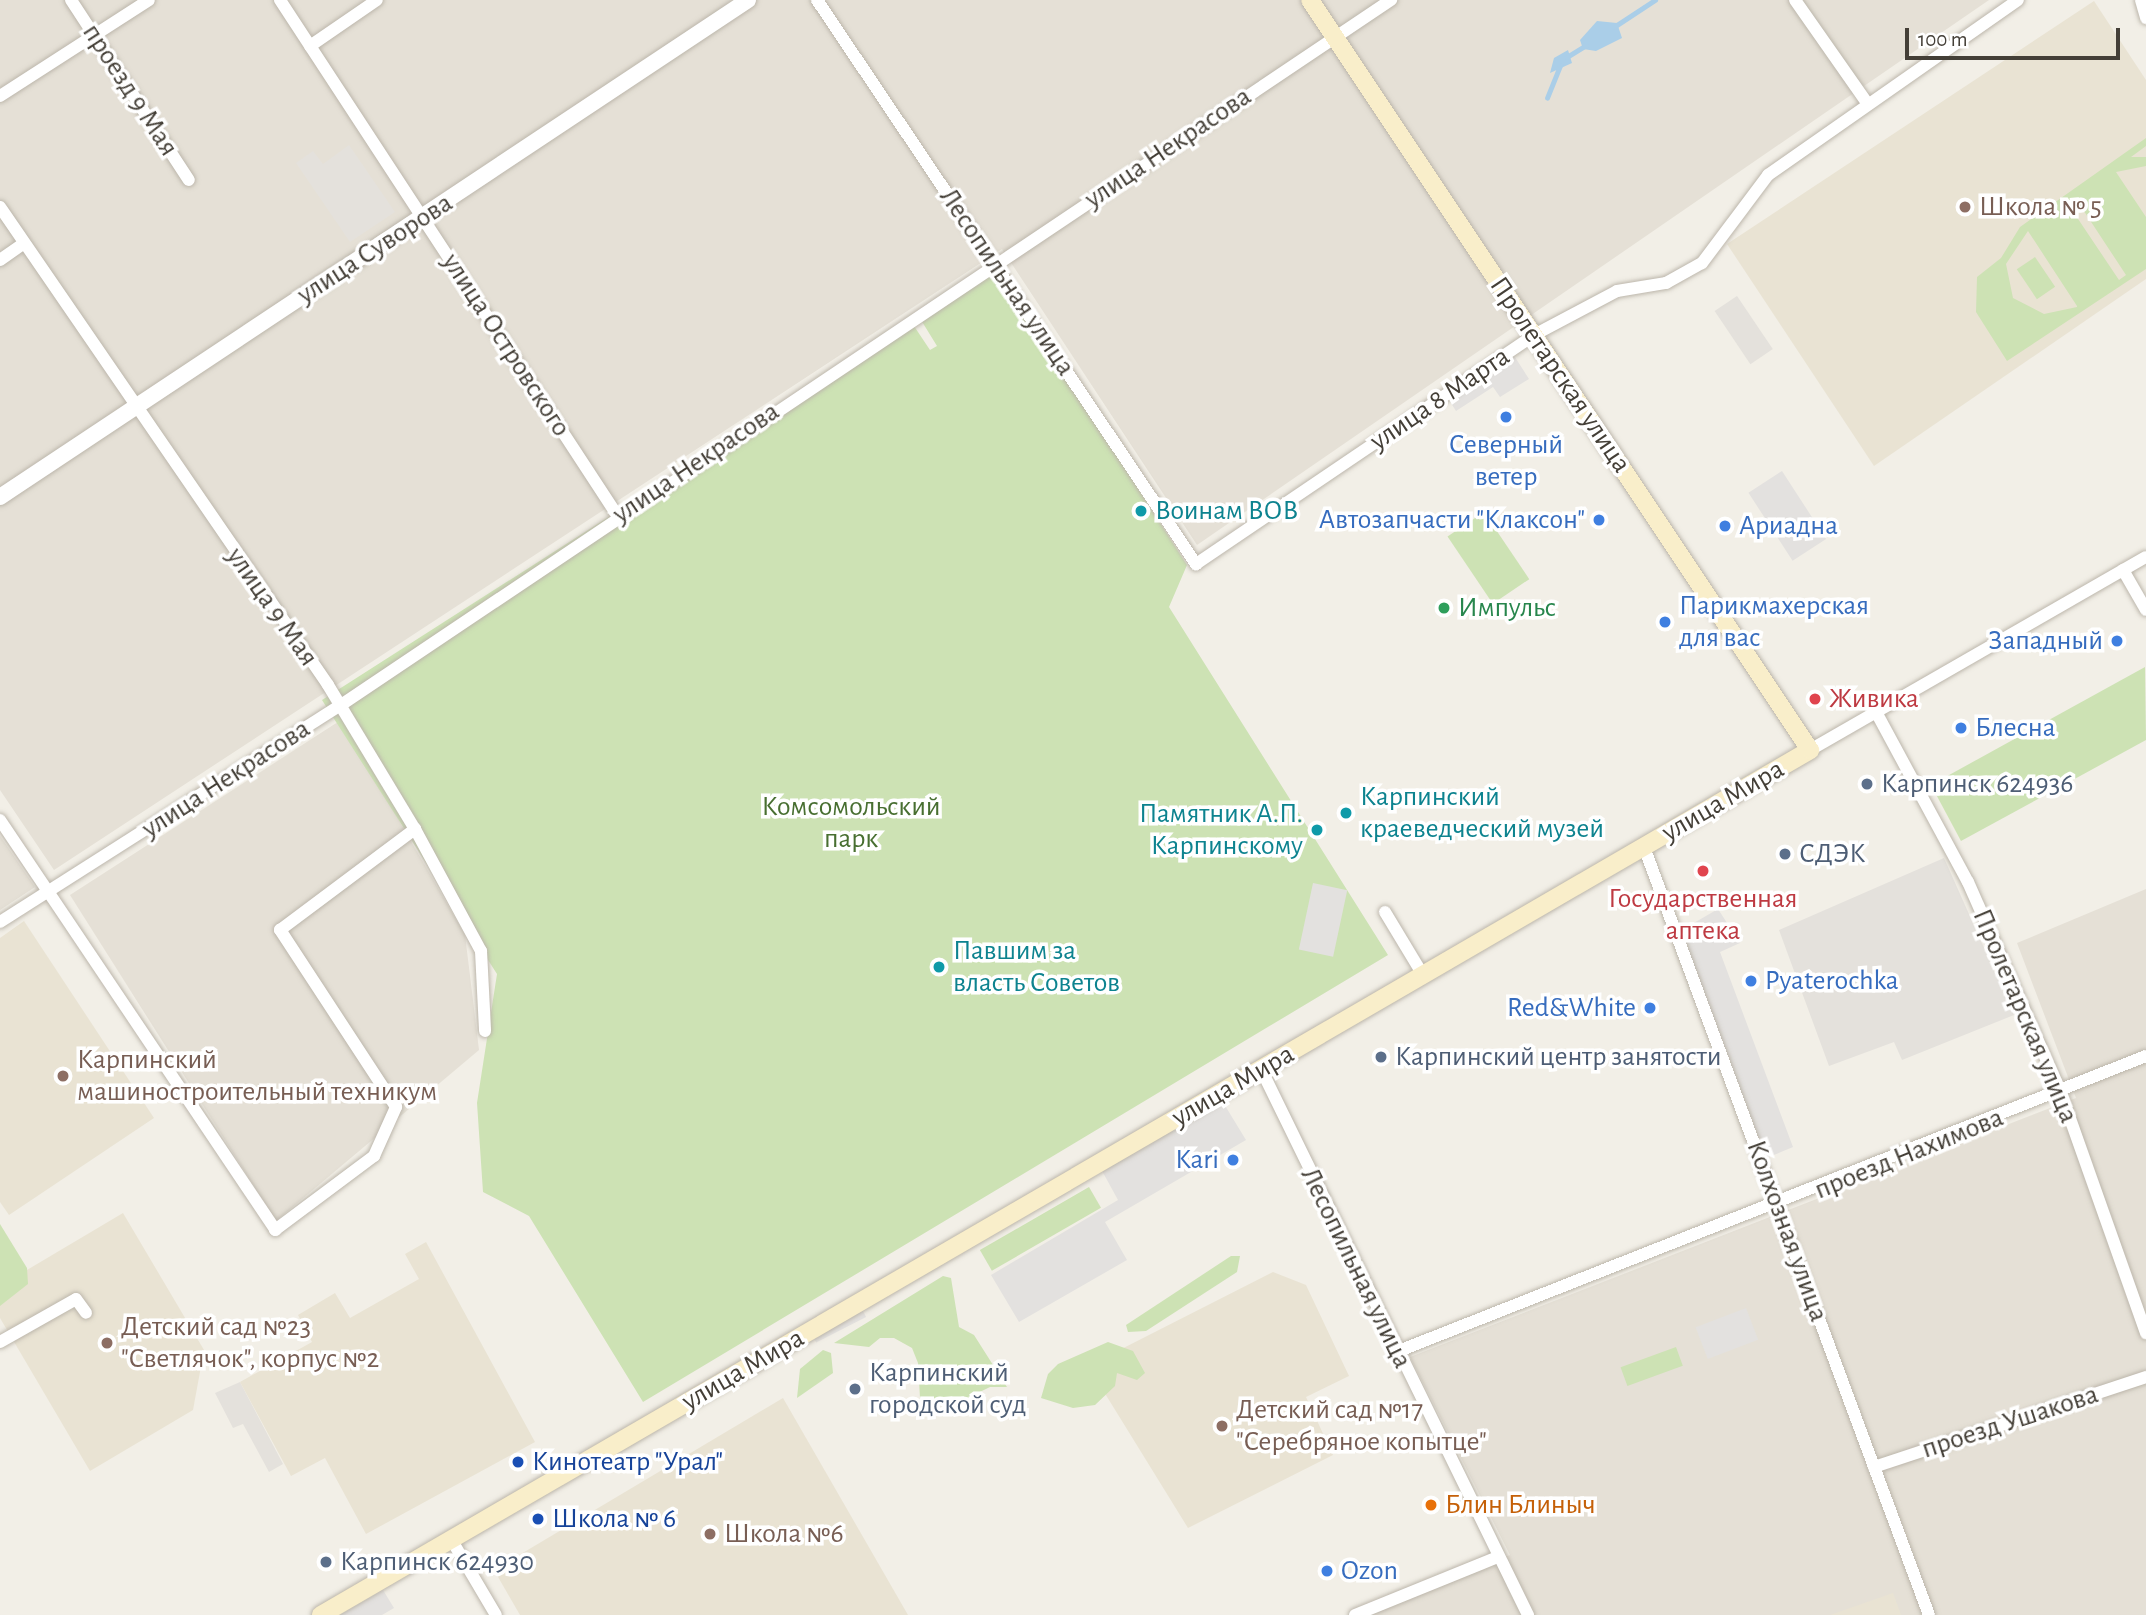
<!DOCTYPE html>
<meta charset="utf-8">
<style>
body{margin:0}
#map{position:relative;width:2146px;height:1615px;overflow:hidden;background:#f2efe7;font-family:"Alegreya Sans",sans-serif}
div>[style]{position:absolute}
.residential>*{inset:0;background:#e5e0d6}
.industrial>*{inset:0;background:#e4e1dc;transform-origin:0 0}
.education>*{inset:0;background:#e9e3d3}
.green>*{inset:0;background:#cde2b4;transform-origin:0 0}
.parking>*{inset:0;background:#e3e1df;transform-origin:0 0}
.water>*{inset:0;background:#aacee8}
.stream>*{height:4.5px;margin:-2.25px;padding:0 2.25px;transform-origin:2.25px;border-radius:2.25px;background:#aacee8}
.roads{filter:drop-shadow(0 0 2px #bcb6ab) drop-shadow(0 0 2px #bcb6ab)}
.minor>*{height:12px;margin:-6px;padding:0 6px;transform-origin:6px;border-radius:6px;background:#fff}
.tertiary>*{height:16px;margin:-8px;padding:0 8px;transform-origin:8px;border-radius:8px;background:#fff}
.secondary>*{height:18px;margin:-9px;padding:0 9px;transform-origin:9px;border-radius:9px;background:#f9eeca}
.dots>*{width:19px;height:19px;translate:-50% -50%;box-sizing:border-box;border:4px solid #fff;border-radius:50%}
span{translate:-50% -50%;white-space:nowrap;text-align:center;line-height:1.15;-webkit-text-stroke:7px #fff;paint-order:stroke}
.street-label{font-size:28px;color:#443f37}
.education-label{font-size:28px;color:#785e54}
.left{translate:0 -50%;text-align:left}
.shop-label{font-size:28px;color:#366cbe}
.right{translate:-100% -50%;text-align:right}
.culture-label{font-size:28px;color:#0d838f}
.leisure-label{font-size:28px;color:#27864d}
.health-label{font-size:28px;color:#be3a42}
.service-label{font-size:28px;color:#4e5e75}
.park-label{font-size:28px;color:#486f31}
.transit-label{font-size:28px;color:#164399}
.food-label{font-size:28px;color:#c56008}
.scale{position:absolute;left:1905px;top:28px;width:215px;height:32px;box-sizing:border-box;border:4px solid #443f37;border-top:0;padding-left:9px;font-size:21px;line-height:24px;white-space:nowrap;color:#443f37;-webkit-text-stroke:5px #fff;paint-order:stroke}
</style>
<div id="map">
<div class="residential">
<i style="clip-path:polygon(0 0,1989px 0,1197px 545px,1002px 249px,54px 870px,0 790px)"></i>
<i style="clip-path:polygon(341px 720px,465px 935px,479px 1050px,276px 1221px,70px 895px)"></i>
<i style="clip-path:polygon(0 836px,35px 887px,0 910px)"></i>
<i style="clip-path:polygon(2146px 889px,2146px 1615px,1365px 1615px,1510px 1555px,1410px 1357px,2076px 1098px,2017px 943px)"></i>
</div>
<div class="industrial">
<i style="clip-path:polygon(349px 145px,395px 212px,350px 242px,296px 163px,313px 151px,323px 164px)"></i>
<i style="left:1737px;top:296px;width:64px;height:27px;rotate:56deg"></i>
<i style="clip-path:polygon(1944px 858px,2014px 1015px,1902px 1060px,1894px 1042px,1829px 1066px,1779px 930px)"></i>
<i style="clip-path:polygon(240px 1382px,283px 1464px,269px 1472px,243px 1424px,233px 1428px,215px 1393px)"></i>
</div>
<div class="education">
<i style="clip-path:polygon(2094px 1px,2146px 80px,2146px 279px,1874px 466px,1727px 244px)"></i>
<i style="clip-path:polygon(24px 921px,154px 1118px,9px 1215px,0 1202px,0 938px)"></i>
<i style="clip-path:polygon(123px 1213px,204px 1350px,193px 1410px,90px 1471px,0 1318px,0 1286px)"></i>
<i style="clip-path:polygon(426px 1242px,535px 1442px,366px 1534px,325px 1458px,291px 1476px,240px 1382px,312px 1342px,298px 1315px,335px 1293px,350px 1318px,419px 1279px,405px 1254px)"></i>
<i style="clip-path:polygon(1273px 1272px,1306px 1285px,1349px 1376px,1306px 1397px,1333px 1455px,1188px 1528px,1088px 1366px)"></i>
<i style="clip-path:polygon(783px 1398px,908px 1615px,520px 1615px,494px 1570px)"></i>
<i style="clip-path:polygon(1893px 1593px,1901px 1615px,1830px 1615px)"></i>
</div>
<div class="green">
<i style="clip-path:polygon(evenodd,2146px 138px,2146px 146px,2131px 157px,2146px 157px,2146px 166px,2116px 172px,2146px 217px,2146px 269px,2007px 361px,1976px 312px,1977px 277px,2001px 258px,2020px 227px,2146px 138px,2076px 199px,2126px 275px,2119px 280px,2068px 204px,2076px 199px,2146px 138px,2028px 231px,2077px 306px,2077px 307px,2044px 314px,2013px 298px,2006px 264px,2028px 231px)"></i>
<i style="left:2035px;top:257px;width:36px;height:22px;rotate:56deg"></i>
<i style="clip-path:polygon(998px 270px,1187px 565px,1169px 607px,1388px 955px,643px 1402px,529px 1216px,483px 1192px,477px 1103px,497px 974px,322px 700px,912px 323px,930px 350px,937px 346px,921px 320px)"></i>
<i style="left:1484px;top:512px;width:81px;height:44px;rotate:56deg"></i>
<i style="clip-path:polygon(2145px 667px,2146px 740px,1961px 841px,1931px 785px)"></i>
<i style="left:1089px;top:1187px;width:24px;height:126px;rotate:60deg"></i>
<i style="clip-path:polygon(0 1224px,27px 1268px,28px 1284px,0 1306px)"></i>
<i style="clip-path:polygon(1231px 1256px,1240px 1256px,1237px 1272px,1146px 1331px,1128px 1332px,1126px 1325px)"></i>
<i style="clip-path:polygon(943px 1276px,951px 1278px,959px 1327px,974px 1335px,1007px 1387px,990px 1387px,951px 1406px,920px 1398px,918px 1363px,912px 1348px,894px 1338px,880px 1338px,869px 1347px,834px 1343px)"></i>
<i style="clip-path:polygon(1108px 1342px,1133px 1351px,1145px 1373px,1137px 1380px,1117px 1373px,1115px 1386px,1095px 1405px,1073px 1408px,1041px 1398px,1048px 1374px,1058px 1364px)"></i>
<i style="left:1676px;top:1347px;width:20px;height:59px;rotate:70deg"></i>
<i style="clip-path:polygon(823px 1350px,831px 1353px,833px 1373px,797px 1398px,800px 1369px)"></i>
</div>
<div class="parking">
<i style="clip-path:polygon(1513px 354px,1529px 379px,1500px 397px,1493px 387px,1456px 411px,1447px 397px)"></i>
<i style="left:1782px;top:471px;width:81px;height:40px;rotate:57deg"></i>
<i style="left:1313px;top:883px;width:35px;height:68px;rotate:12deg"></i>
<i style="clip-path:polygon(1718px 909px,1740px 943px,1720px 952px,1793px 1147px,1764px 1159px,1680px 931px)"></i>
<i style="clip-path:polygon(1221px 1099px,1246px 1140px,1105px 1222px,1127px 1260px,1019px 1322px,991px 1275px,1118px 1200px,1101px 1169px)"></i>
<i style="left:1746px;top:1308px;width:34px;height:54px;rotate:69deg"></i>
<i style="left:862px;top:1309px;width:9px;height:56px;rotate:63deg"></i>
<i style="clip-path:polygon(383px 1590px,394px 1608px,382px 1615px,340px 1615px)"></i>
</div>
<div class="water">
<i style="clip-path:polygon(1597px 21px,1617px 23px,1622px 38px,1596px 51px,1583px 49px,1580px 40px)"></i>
<i style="clip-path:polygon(1568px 50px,1572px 63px,1550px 73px,1554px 58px)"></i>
</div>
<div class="stream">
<i style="left:1614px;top:27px;width:49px;rotate:-33.4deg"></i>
<i style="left:1567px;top:57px;width:22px;rotate:-32deg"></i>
<i style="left:1547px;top:98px;width:35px;rotate:-68deg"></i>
</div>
<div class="roads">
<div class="minor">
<i style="left:71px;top:0;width:215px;rotate:56.8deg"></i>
<i style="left:280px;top:0;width:615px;rotate:56.8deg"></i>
<i style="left:817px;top:0;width:680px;rotate:56.1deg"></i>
<i style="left:1196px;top:564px;width:408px;rotate:-34.1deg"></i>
<i style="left:1534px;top:335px;width:94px;rotate:-27.9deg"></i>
<i style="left:1617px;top:291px;width:50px;rotate:-9.3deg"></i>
<i style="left:1666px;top:283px;width:41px;rotate:-29.1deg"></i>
<i style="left:1702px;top:263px;width:110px;rotate:-53.1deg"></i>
<i style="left:1768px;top:175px;width:305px;rotate:-35deg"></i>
<i style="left:1795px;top:0;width:126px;rotate:55deg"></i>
<i style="left:2141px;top:0;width:19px;rotate:74deg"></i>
<i style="left:310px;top:46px;width:81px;rotate:-34.5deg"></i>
<i style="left:0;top:96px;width:177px;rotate:-32.8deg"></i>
<i style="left:0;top:207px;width:580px;rotate:55.54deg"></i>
<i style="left:328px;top:685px;width:168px;rotate:58.9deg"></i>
<i style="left:415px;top:829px;width:139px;rotate:61.6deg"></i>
<i style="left:481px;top:951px;width:80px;rotate:87.1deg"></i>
<i style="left:0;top:260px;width:29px;rotate:-35deg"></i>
<i style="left:2123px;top:570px;width:46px;rotate:60.1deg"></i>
<i style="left:1876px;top:712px;width:193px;rotate:61.6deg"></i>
<i style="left:1968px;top:882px;width:231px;rotate:66.2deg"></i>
<i style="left:2061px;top:1093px;width:255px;rotate:70.5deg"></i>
<i style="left:1810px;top:750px;width:387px;rotate:-29.9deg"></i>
<i style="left:0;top:820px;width:494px;rotate:56.1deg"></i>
<i style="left:275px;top:1230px;width:124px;rotate:-36.8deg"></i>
<i style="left:374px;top:1156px;width:54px;rotate:-65.8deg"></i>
<i style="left:396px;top:1107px;width:212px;rotate:-123.2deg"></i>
<i style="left:280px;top:930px;width:169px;rotate:-36.8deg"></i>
<i style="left:1644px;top:847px;width:819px;rotate:69.64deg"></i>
<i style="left:1385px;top:912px;width:74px;rotate:58.9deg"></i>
<i style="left:0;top:922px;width:404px;rotate:-32.5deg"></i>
<i style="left:341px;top:705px;width:1265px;rotate:-33.88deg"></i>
<i style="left:1261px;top:1069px;width:608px;rotate:63.94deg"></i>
<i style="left:0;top:1342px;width:87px;rotate:-29.5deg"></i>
<i style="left:76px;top:1299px;width:17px;rotate:54deg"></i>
<i style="left:1396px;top:1352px;width:806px;rotate:-21.54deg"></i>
<i style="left:1874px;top:1467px;width:287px;rotate:-18.3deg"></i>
<i style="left:451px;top:1539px;width:88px;rotate:59.4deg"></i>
<i style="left:1355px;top:1615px;width:154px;rotate:-22.1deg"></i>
</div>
<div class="tertiary">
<i style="left:0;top:497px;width:898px;rotate:-33.6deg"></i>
</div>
<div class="secondary">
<i style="left:321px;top:1615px;width:1722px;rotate:-30.15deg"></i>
<i style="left:1810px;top:750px;width:901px;rotate:-123.69deg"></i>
</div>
</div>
<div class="dots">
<i style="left:1965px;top:207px;background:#8d6e63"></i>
<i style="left:1506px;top:417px;background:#3f7fe0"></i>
<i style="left:1141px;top:511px;background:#0f9aa8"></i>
<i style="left:1599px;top:520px;background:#3f7fe0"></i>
<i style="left:1725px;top:526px;background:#3f7fe0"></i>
<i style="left:1444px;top:608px;background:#2e9e5b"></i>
<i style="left:1665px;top:622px;background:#3f7fe0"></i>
<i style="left:2117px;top:641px;background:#3f7fe0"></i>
<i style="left:1815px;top:699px;background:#e0444e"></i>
<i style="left:1961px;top:728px;background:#3f7fe0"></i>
<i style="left:1867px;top:784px;background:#5c6f8a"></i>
<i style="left:1346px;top:813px;background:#0f9aa8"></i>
<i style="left:1317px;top:830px;background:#0f9aa8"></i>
<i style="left:1785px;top:854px;background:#5c6f8a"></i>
<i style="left:1703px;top:871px;background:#e0444e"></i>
<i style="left:939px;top:967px;background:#0f9aa8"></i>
<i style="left:1751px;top:981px;background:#3f7fe0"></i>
<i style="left:1650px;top:1008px;background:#3f7fe0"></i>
<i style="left:1381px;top:1057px;background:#5c6f8a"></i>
<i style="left:63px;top:1076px;background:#8d6e63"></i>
<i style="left:1233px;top:1160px;background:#3f7fe0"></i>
<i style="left:107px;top:1343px;background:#8d6e63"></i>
<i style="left:855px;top:1389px;background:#5c6f8a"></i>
<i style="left:1222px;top:1426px;background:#8d6e63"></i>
<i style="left:518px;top:1462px;background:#1a4fb4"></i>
<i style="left:1431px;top:1505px;background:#e8710a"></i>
<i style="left:538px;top:1519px;background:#1a4fb4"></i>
<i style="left:710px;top:1534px;background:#8d6e63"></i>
<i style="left:326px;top:1562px;background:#5c6f8a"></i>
<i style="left:1327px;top:1571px;background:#3f7fe0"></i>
</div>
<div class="street-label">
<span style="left:130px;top:90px;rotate:57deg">проезд 9 Мая</span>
<span style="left:1168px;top:148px;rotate:-34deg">улица Некрасова</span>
<span style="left:375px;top:249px;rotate:-33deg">улица Суворова</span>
<span style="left:1007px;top:282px;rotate:56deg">Лесопильная улица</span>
<span style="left:506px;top:345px;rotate:57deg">улица Островского</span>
<span style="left:1560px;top:375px;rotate:56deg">Пролетарская улица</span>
<span style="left:1440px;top:399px;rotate:-34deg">улица 8 Марта</span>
<span style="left:696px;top:463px;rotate:-34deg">улица Некрасова</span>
<span style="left:272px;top:607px;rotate:55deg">улица 9 Мая</span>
<span style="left:226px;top:779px;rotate:-33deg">улица Некрасова</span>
<span style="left:1723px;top:801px;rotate:-30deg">улица Мира</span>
<span style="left:2025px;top:1016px;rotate:67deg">Пролетарская улица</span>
<span style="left:1233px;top:1086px;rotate:-30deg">улица Мира</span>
<span style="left:1909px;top:1154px;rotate:-22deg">проезд Нахимова</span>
<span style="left:1787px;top:1231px;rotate:70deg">Колхозная улица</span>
<span style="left:1356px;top:1268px;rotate:64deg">Лесопильная улица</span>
<span style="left:743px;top:1370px;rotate:-30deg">улица Мира</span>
<span style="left:2010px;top:1422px;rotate:-18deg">проезд Ушакова</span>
</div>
<div class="education-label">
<span class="left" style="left:1979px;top:207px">Школа № 5</span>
<span class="left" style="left:77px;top:1076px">Карпинский<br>машиностроительный техникум</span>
<span class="left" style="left:121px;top:1343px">Детский сад №23<br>"Светлячок", корпус №2</span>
<span class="left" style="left:1236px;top:1426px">Детский сад №17<br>"Серебряное копытце"</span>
<span class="left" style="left:724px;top:1534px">Школа №6</span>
</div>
<div class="shop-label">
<span style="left:1506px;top:461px">Северный<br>ветер</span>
<span class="right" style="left:1585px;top:520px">Автозапчасти "Клаксон"</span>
<span class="left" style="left:1739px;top:526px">Ариадна</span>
<span class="left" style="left:1679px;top:622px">Парикмахерская<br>для вас</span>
<span class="right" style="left:2103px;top:641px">Западный</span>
<span class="left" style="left:1975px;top:728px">Блесна</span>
<span class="left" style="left:1765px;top:981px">Pyaterochka</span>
<span class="right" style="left:1636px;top:1008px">Red&amp;White</span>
<span class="right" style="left:1219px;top:1160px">Kari</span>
<span class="left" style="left:1341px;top:1571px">Ozon</span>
</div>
<div class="culture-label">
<span class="left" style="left:1155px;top:511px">Воинам ВОВ</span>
<span class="left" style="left:1360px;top:813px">Карпинский<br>краеведческий музей</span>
<span class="right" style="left:1303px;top:830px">Памятник А.П.<br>Карпинскому</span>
<span class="left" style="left:953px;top:967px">Павшим за<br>власть Советов</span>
</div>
<div class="leisure-label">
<span class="left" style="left:1458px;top:608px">Импульс</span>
</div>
<div class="health-label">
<span class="left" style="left:1829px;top:699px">Живика</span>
<span style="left:1703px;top:915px">Государственная<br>аптека</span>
</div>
<div class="service-label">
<span class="left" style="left:1881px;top:784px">Карпинск 624936</span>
<span class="left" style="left:1799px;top:854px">СДЭК</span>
<span class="left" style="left:1395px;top:1057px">Карпинский центр занятости</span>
<span class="left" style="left:869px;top:1389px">Карпинский<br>городской суд</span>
<span class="left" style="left:340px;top:1562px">Карпинск 624930</span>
</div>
<div class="park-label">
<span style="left:851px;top:823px">Комсомольский<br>парк</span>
</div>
<div class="transit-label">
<span class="left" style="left:532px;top:1462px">Кинотеатр "Урал"</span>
<span class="left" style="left:552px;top:1519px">Школа № 6</span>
</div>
<div class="food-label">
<span class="left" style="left:1445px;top:1505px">Блин Блиныч</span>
</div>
<div class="scale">100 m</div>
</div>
